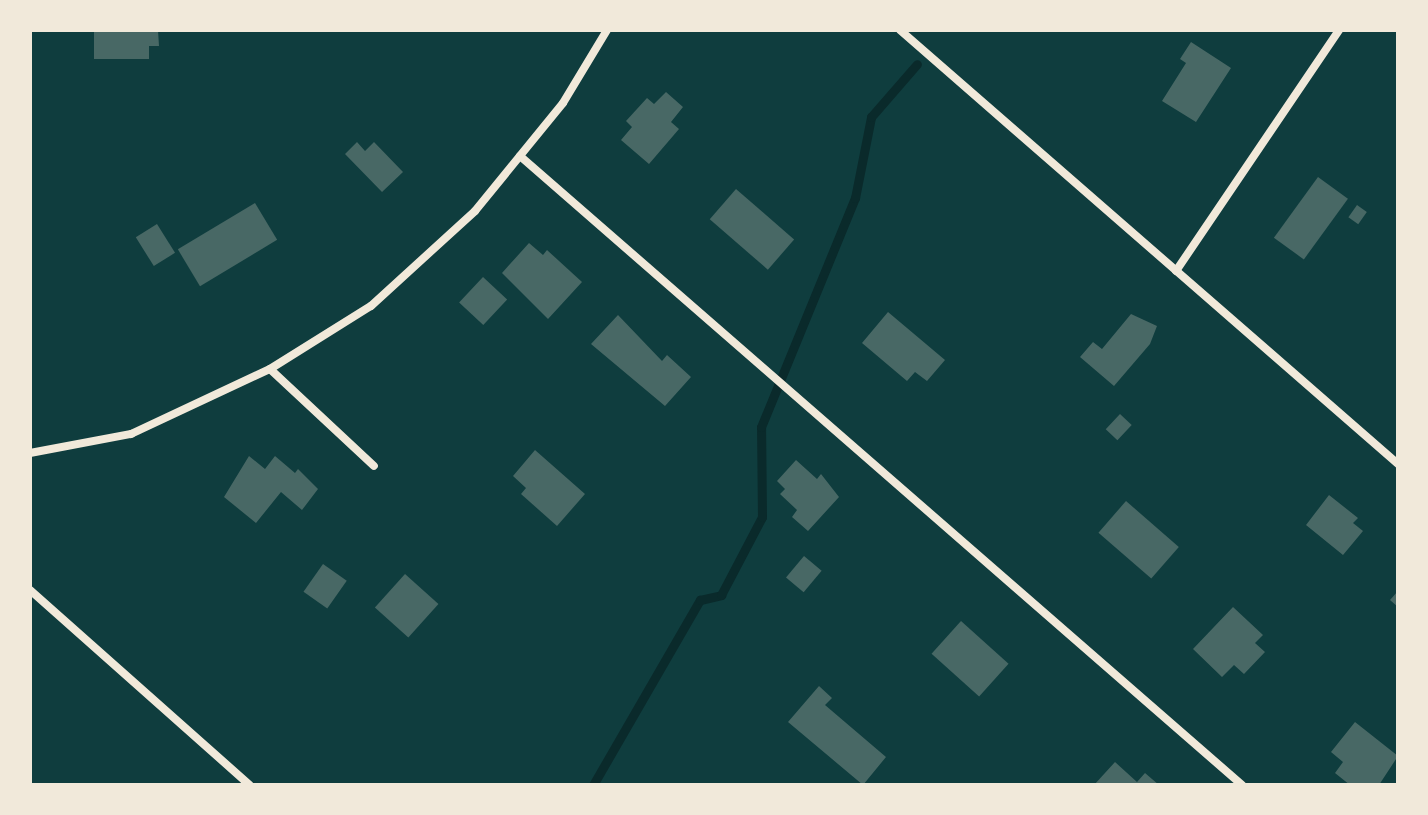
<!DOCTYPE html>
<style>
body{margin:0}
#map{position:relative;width:1428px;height:815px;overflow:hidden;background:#0f3d3e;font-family:"Titillium Web",sans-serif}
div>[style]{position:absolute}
.stream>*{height:9px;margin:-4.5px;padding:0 4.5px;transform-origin:4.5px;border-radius:4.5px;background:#0a2a2b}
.building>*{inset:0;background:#486865;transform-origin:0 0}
.minor>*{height:8px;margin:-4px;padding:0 4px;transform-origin:4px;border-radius:4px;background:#f1e9da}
span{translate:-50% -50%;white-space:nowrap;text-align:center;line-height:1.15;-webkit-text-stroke:6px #f1e9da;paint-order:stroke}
.frame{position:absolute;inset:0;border:32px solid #f1e9da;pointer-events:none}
</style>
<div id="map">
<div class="stream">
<i style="left:593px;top:785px;width:214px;rotate:-60deg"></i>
<i style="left:700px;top:600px;width:22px;rotate:-13deg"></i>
<i style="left:721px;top:595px;width:88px;rotate:-62.3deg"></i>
<i style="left:762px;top:517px;width:90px;rotate:-90.6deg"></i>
<i style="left:761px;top:427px;width:248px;rotate:-67.7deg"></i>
<i style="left:855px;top:198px;width:83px;rotate:-78.8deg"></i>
<i style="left:871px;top:117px;width:70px;rotate:-49deg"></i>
</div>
<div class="building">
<i style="clip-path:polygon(94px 30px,158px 30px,159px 46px,149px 46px,149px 59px,94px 59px)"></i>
<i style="clip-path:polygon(1191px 42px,1231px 68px,1196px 122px,1162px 101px,1186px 63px,1180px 59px)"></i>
<i style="clip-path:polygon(666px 92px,683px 107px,671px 122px,679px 129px,649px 164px,621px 140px,632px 127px,626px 121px,647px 98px,654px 104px)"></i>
<i style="clip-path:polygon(357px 142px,365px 151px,374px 142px,403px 172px,382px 192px,345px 154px)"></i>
<i style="left:1318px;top:177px;width:37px;height:75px;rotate:36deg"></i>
<i style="left:736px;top:189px;width:77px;height:40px;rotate:41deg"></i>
<i style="left:255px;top:203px;width:43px;height:90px;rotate:59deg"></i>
<i style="left:1357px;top:205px;width:12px;height:15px;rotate:35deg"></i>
<i style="left:157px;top:224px;width:34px;height:25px;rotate:58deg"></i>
<i style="clip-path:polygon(529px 243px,543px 255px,547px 250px,582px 282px,548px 319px,502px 273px)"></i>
<i style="left:483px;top:277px;width:33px;height:35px;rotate:43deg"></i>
<i style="clip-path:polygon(888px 312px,945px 360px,927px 381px,915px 372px,907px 381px,862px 343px)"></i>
<i style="clip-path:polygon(1131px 314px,1157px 326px,1150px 344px,1114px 386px,1080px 357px,1093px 342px,1102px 349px)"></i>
<i style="clip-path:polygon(618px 315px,662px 361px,667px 355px,691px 377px,665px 406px,591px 344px)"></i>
<i style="left:1120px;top:414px;width:16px;height:21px;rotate:43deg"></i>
<i style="clip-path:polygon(535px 450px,585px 494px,557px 526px,521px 494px,526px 488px,513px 476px)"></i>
<i style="clip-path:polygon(249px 456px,265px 469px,275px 456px,295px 473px,298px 469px,318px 489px,302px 510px,281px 492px,256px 523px,224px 497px)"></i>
<i style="clip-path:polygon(796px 460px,817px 479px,821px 474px,839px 497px,808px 531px,792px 517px,797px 510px,780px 494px,785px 489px,777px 481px)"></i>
<i style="clip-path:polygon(1329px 495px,1358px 518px,1353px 523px,1363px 531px,1343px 555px,1306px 525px)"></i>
<i style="left:1126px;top:501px;width:70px;height:42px;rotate:41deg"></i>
<i style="left:804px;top:556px;width:23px;height:28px;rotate:40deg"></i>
<i style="left:323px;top:564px;width:29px;height:34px;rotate:35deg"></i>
<i style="left:405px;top:574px;width:45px;height:45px;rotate:42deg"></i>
<i style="clip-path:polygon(1398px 591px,1398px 607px,1390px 600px)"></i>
<i style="clip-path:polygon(1233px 607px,1263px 635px,1255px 643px,1265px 652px,1244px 674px,1234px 665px,1222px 677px,1193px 649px)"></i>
<i style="left:961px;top:621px;width:64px;height:44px;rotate:42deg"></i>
<i style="clip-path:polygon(819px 686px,832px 698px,825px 705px,886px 757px,863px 785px,788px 722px)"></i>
<i style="clip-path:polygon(1355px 722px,1398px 756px,1379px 785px,1350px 785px,1335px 773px,1343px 762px,1331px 752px)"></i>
<i style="clip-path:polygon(1115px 762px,1137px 782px,1145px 773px,1159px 785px,1094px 785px)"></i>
</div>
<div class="minor">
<i style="left:900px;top:30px;width:661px;rotate:41.07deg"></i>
<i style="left:520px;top:156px;width:958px;rotate:41.06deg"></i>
<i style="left:1176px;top:271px;width:291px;rotate:-55.9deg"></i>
<i style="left:270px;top:369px;width:142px;rotate:43deg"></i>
<i style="left:30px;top:453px;width:103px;rotate:-10.7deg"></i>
<i style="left:131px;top:434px;width:153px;rotate:-25.1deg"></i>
<i style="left:270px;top:369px;width:119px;rotate:-32deg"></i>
<i style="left:371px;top:306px;width:141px;rotate:-42.4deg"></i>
<i style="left:475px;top:211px;width:139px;rotate:-50.8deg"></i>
<i style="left:563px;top:103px;width:85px;rotate:-58.9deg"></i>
<i style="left:30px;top:590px;width:294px;rotate:41.6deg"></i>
</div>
<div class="frame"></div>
</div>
